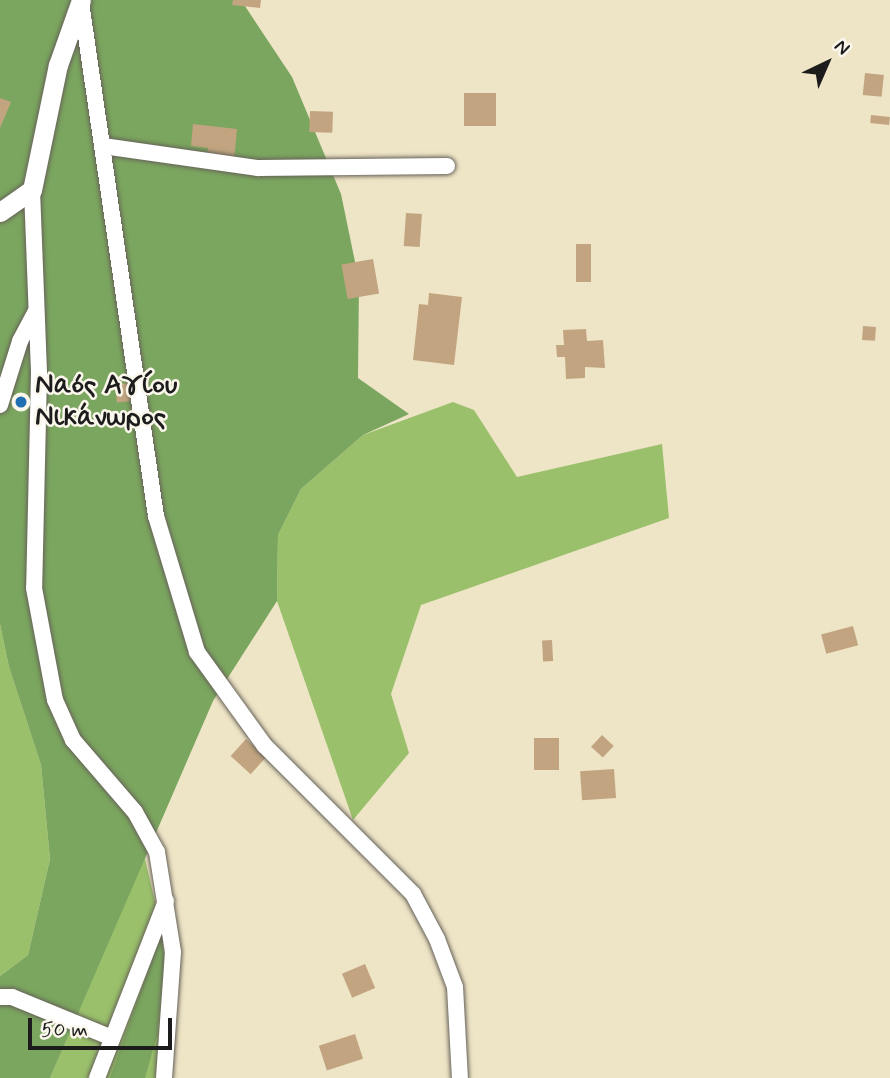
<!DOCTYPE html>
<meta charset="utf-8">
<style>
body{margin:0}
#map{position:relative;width:890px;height:1078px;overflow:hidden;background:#eee4c6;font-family:Mynerve,sans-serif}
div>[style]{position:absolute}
.green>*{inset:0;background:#9ac06b}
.forest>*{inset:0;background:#7ba65f}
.building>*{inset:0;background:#c2a580;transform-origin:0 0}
.roads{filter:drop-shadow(0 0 2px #666258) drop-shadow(0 0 2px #666258)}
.minor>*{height:16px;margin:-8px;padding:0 8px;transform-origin:8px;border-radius:8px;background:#fff}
.tertiary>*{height:19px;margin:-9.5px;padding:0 9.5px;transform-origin:9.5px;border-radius:9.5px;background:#fff}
.dots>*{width:19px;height:19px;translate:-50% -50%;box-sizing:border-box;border:4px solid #fbf7ec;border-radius:50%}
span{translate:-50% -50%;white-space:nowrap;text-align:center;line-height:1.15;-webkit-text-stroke:5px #fbf7ec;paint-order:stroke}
.poi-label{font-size:28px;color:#1c1c1c;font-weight:700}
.left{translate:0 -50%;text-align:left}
.north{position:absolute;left:792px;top:28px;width:70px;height:70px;-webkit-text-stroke:5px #fbf7ec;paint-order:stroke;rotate:44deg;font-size:19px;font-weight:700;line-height:28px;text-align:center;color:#1c1c1c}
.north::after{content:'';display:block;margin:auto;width:24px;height:32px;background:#1c1c1c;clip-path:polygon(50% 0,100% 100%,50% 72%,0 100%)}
.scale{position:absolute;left:28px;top:1018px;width:144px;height:32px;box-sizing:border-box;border:4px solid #1c1c1c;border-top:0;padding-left:9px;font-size:21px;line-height:24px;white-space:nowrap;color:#1c1c1c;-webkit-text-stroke:5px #fbf7ec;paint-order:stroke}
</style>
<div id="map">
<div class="green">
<i style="clip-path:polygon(453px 402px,474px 410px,517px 477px,662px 444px,669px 518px,421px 605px,391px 694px,409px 753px,353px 820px,277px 601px,278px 535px,301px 489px,363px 435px)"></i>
<i style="clip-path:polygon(0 624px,9px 667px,41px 765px,50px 859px,28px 955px,0 976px)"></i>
<i style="clip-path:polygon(144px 855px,162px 931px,160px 1078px,50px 1078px)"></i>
</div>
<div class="forest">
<i style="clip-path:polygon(0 0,241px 0,292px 77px,341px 194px,359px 281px,358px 378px,409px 414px,363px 435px,301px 489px,278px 535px,277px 601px,213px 701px,50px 1078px,0 1078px,0 976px,28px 955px,50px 859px,41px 765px,9px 667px,0 624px)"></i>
<i style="clip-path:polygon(162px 931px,165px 969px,157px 1035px,145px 1078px,110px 1078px)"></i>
</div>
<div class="building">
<i style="clip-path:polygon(233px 0,261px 0,260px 8px,232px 5px)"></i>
<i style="left:865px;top:73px;width:19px;height:22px;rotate:6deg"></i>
<i style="left:464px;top:93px;width:32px;height:33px"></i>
<i style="clip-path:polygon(0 98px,11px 102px,0 128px)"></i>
<i style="left:310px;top:111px;width:23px;height:21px;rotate:2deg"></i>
<i style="left:871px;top:115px;width:19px;height:8px;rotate:6deg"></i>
<i style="clip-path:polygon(193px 124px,237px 129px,234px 160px,207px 157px,208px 148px,191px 146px)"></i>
<i style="left:406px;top:213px;width:16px;height:33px;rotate:4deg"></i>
<i style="left:576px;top:244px;width:15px;height:38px"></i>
<i style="left:373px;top:259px;width:35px;height:32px;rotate:80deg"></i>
<i style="clip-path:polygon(429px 293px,462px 297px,454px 365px,413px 360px,419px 304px,428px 305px)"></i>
<i style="left:863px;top:326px;width:13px;height:14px;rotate:4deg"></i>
<i style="clip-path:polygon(586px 329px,587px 341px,603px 340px,605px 368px,585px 367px,585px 378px,566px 379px,565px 357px,557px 357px,556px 345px,564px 345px,563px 330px)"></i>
<i style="left:130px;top:383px;width:18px;height:15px;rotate:84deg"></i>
<i style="left:853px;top:626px;width:20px;height:33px;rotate:75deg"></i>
<i style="left:552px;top:640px;width:21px;height:10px;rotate:87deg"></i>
<i style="left:602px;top:735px;width:16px;height:16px;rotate:43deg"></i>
<i style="left:534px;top:738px;width:25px;height:32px"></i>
<i style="left:246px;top:739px;width:27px;height:23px;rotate:42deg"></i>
<i style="left:614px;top:769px;width:29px;height:34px;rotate:86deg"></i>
<i style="left:365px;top:964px;width:26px;height:25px;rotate:67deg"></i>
<i style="left:355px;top:1034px;width:26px;height:38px;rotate:72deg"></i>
</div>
<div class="roads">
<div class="minor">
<i style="left:81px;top:2px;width:519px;rotate:81.7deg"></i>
<i style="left:156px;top:516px;width:142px;rotate:73.2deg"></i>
<i style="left:197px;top:652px;width:115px;rotate:54.2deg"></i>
<i style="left:264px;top:745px;width:211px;rotate:45deg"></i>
<i style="left:413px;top:894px;width:51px;rotate:61.9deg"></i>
<i style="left:437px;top:939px;width:51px;rotate:69.4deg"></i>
<i style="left:455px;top:987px;width:91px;rotate:86.9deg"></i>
<i style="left:103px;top:146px;width:157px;rotate:8.1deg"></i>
<i style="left:258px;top:168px;width:189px;rotate:-0.6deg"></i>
<i style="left:32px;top:190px;width:184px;rotate:87.8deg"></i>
<i style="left:39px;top:374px;width:214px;rotate:91.3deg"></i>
<i style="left:34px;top:588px;width:114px;rotate:79.4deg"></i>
<i style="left:55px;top:700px;width:44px;rotate:65.8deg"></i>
<i style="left:73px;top:740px;width:95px;rotate:49.3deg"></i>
<i style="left:135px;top:812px;width:46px;rotate:61.2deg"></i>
<i style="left:157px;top:852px;width:101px;rotate:80.9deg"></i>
<i style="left:173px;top:952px;width:126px;rotate:94.1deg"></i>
<i style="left:0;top:405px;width:67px;rotate:-72.6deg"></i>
<i style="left:20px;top:341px;width:32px;rotate:-62deg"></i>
<i style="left:0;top:997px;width:12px"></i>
<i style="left:12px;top:997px;width:106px;rotate:22.2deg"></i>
<i style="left:97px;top:1078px;width:190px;rotate:-68.7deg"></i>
</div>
<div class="tertiary">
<i style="left:0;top:212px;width:39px;rotate:-35deg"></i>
<i style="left:32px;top:190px;width:128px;rotate:-78.3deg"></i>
<i style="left:58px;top:65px;width:69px;rotate:-70.5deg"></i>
</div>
</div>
<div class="dots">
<i style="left:21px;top:402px;background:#1f6fb2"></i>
</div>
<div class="poi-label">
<span class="left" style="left:35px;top:402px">Ναός Αγίου<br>Νικάνωρος</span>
</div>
<div class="north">N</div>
<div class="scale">50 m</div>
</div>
